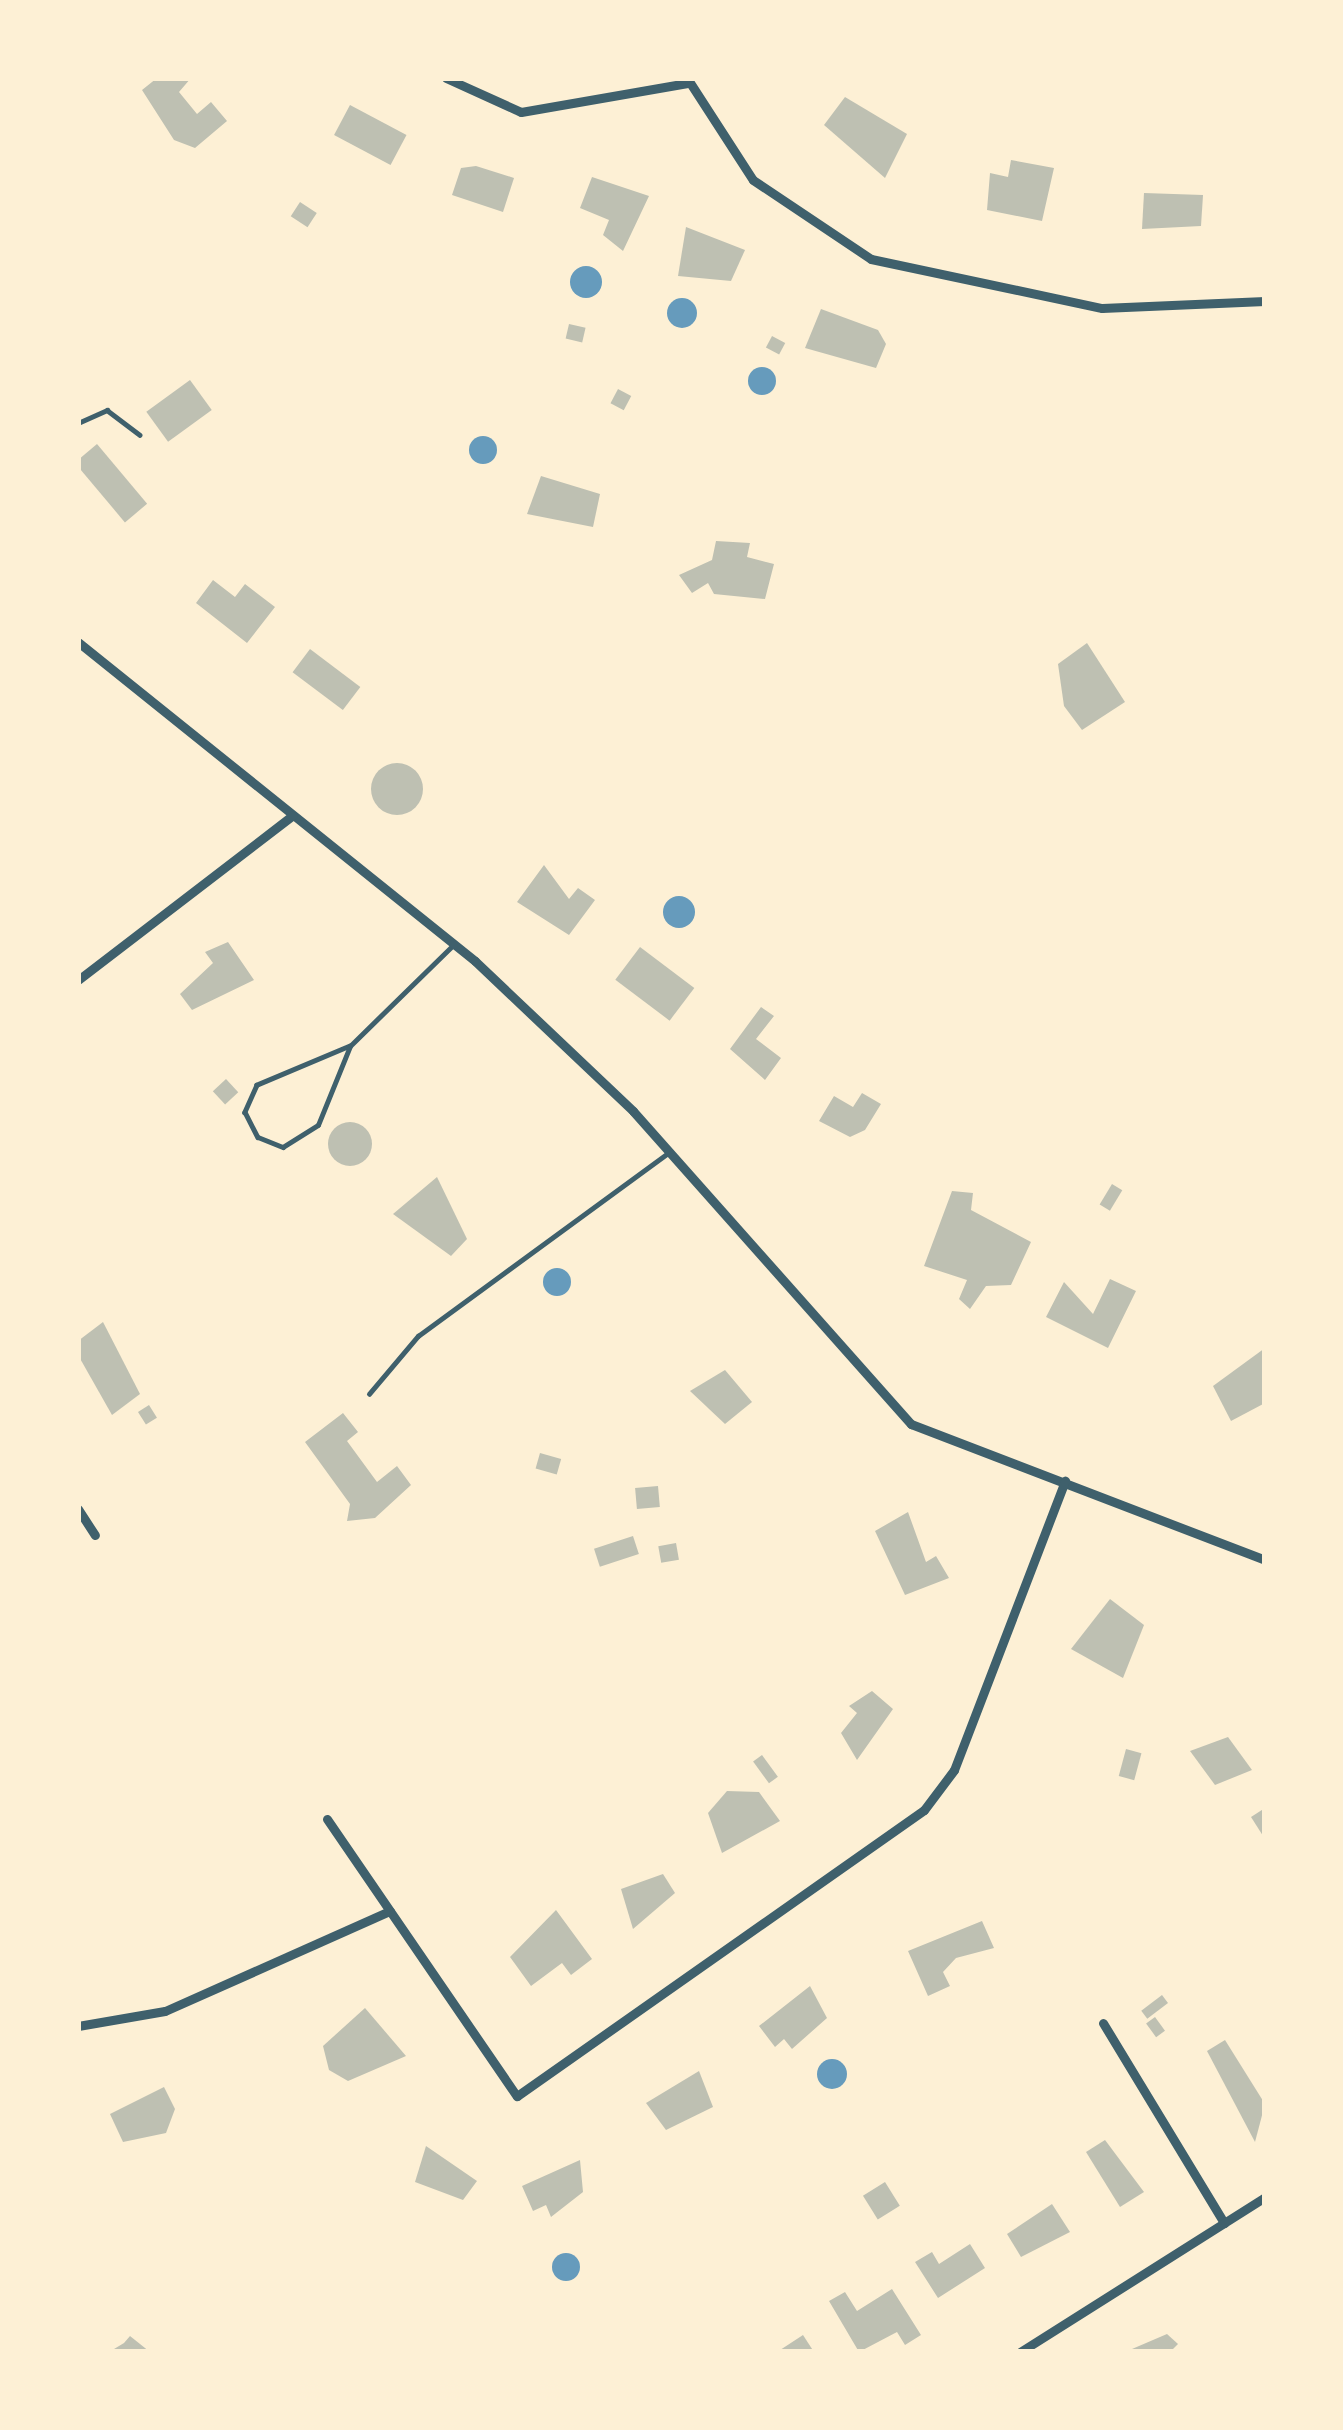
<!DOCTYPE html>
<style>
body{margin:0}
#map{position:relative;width:1343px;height:2430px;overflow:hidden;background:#fdf0d5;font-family:"PT Sans Narrow",sans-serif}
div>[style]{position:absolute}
.water>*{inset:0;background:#669bbc}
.round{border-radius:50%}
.building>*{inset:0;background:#bec0b2;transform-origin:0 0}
.service>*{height:4.5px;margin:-2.25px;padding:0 2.25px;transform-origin:2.25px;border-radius:2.25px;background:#3f606c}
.minor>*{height:9px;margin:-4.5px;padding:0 4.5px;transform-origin:4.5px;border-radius:4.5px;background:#3f606c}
span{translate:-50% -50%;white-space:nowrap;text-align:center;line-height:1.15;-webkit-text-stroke:12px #fdf0d5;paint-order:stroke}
.frame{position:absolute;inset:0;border:81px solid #fdf0d5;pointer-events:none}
</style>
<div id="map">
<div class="water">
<i class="round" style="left:570px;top:266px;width:32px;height:32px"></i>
<i class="round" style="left:667px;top:298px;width:30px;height:30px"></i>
<i class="round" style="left:748px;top:367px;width:28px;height:28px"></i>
<i class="round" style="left:469px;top:436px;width:28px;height:28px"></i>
<i class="round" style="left:663px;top:896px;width:32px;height:32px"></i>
<i class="round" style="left:543px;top:1268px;width:28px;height:28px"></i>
<i class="round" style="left:817px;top:2059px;width:30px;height:30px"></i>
<i class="round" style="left:552px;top:2253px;width:28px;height:28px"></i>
</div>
<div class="building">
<i style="clip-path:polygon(157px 78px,191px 78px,179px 92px,197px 114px,211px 102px,227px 121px,195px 148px,174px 140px,142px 90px)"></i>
<i style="clip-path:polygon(845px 97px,907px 134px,885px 178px,824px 125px)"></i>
<i style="left:350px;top:105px;width:64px;height:34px;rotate:28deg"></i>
<i style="clip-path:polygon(1011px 160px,1054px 168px,1042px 221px,987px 210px,990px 173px,1008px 177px)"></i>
<i style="clip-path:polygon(476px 166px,514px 178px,503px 212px,452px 195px,461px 168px)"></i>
<i style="clip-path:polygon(592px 177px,649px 196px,623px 251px,603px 235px,609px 220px,580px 208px)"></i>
<i style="clip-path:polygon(1144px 193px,1203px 195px,1201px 226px,1142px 229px)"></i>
<i style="left:300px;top:202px;width:20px;height:17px;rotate:33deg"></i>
<i style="clip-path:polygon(686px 227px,745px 250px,731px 281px,678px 276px)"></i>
<i style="clip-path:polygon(821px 309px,878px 330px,886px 344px,876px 368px,805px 348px)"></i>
<i style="left:569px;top:324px;width:17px;height:15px;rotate:13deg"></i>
<i style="left:772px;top:336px;width:15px;height:13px;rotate:28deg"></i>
<i style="left:190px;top:380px;width:37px;height:54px;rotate:54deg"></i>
<i style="left:618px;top:389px;width:15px;height:16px;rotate:28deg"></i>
<i style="left:97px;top:444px;width:78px;height:29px;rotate:50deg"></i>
<i style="clip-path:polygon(541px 476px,600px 494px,593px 527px,527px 514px)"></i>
<i style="clip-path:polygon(716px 541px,750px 543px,747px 557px,774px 564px,765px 599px,714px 594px,708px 583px,692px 593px,679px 575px,712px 560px)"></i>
<i style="clip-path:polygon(213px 580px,235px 597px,245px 584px,275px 607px,247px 643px,196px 603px)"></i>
<i style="clip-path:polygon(1087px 643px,1125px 702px,1082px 730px,1064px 706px,1058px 664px)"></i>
<i style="left:310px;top:649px;width:63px;height:29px;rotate:37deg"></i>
<i class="round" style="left:371px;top:763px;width:52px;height:52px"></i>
<i style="clip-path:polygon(544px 865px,569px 899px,578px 888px,595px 900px,569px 935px,517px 902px)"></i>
<i style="clip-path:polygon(228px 942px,254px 980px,192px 1010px,180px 994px,213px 963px,205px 952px)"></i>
<i style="left:640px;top:947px;width:68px;height:41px;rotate:37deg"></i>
<i style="clip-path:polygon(761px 1007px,774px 1016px,756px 1039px,781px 1058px,765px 1080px,730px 1049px)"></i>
<i style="left:226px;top:1079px;width:18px;height:18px;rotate:47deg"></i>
<i style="clip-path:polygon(862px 1093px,881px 1104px,865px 1130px,850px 1137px,819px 1121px,834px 1096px,853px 1107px)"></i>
<i class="round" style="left:328px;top:1122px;width:44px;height:44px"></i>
<i style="clip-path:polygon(437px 1177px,467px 1239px,451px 1256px,393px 1214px)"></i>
<i style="left:1112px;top:1184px;width:12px;height:24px;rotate:31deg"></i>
<i style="clip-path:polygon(952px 1191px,973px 1193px,971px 1210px,1031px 1242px,1011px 1285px,986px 1286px,970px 1309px,959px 1299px,967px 1280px,924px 1266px)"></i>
<i style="clip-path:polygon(1110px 1279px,1136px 1291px,1108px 1348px,1046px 1317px,1064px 1282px,1093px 1314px)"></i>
<i style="clip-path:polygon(103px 1322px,140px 1394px,112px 1415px,78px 1355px,78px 1341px)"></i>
<i style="clip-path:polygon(1265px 1348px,1265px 1403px,1231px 1421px,1213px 1386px)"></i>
<i style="clip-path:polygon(725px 1370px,752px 1402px,725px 1424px,690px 1391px)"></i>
<i style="left:149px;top:1405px;width:15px;height:13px;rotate:58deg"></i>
<i style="clip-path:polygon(343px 1413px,358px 1432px,347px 1441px,377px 1482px,397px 1466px,411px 1485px,375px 1518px,347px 1521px,350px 1504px,305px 1442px)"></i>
<i style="left:540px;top:1453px;width:22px;height:16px;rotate:16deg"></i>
<i style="left:658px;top:1486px;width:21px;height:23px;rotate:85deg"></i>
<i style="clip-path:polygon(908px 1512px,926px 1562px,936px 1556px,949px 1578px,905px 1595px,875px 1531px)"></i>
<i style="left:633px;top:1536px;width:19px;height:41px;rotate:72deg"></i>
<i style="left:676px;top:1543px;width:17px;height:18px;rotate:80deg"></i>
<i style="clip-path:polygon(1110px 1599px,1144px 1625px,1123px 1678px,1071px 1649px)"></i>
<i style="clip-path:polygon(872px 1691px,893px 1709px,857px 1760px,841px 1733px,857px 1713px,849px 1706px)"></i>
<i style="clip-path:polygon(1228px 1737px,1252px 1770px,1215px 1785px,1190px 1751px)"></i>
<i style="left:1126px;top:1749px;width:16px;height:28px;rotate:15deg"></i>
<i style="left:762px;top:1755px;width:27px;height:11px;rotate:54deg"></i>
<i style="clip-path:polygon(727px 1791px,759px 1792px,780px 1821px,722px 1853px,708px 1813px)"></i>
<i style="clip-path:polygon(1265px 1808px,1265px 1839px,1251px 1817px)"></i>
<i style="clip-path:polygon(663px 1874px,675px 1893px,633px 1929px,621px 1889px)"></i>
<i style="clip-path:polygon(556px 1910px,592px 1959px,571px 1975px,562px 1963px,531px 1986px,510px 1957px)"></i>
<i style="clip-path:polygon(982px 1921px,994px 1948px,956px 1958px,943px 1972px,950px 1986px,928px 1996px,908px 1951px)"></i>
<i style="clip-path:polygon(810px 1986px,827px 2018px,792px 2049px,784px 2039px,775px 2047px,759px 2026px)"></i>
<i style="left:1162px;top:1995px;width:10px;height:26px;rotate:53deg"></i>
<i style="clip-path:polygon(365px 2008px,406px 2056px,348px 2081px,329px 2070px,323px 2046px)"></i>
<i style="left:1155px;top:2017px;width:17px;height:11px;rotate:54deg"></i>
<i style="clip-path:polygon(1225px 2040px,1265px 2104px,1255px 2142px,1207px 2051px)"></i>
<i style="clip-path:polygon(699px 2071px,713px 2107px,666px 2130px,646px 2103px)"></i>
<i style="clip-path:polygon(164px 2087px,175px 2109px,166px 2133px,123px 2142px,110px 2114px)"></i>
<i style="clip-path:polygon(1105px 2140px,1144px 2192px,1120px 2207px,1086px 2152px)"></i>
<i style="clip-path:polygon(426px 2146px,477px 2181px,463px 2200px,415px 2182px)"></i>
<i style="clip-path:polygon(580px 2160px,583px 2192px,551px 2217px,546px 2205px,533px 2211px,522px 2186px)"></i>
<i style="left:885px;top:2182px;width:28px;height:26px;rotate:58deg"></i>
<i style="clip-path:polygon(1052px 2204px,1070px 2232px,1021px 2257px,1007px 2234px)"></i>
<i style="clip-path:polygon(970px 2244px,985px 2268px,938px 2298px,915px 2262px,932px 2252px,939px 2264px)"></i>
<i style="clip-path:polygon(892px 2289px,921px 2335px,905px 2345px,897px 2332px,859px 2352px,829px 2301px,845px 2292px,857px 2311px)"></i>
<i style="clip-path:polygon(1167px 2334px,1178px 2344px,1170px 2352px,1125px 2352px)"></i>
<i style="clip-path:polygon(803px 2335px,814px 2352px,777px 2352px)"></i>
<i style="clip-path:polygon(130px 2336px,150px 2352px,109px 2352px,124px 2343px)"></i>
</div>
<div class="service">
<i style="left:78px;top:423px;width:32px;rotate:-24deg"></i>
<i style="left:107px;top:410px;width:41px;rotate:37.1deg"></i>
<i style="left:350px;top:1046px;width:101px;rotate:157.2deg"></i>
<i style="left:257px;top:1085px;width:30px;rotate:114deg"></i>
<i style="left:245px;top:1112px;width:28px;rotate:63deg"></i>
<i style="left:258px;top:1137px;width:27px;rotate:22deg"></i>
<i style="left:283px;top:1147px;width:41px;rotate:-32.2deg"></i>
<i style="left:318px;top:1125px;width:85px;rotate:-67.9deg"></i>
<i style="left:350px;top:1046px;width:146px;rotate:-44.4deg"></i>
<i style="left:369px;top:1394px;width:76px;rotate:-49.8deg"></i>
<i style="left:418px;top:1336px;width:311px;rotate:-36.2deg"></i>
</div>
<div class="minor">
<i style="left:446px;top:78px;width:82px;rotate:24.4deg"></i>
<i style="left:521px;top:112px;width:169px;rotate:-9.9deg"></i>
<i style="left:687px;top:78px;width:121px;rotate:57.1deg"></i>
<i style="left:753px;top:180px;width:142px;rotate:33.8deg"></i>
<i style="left:871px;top:259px;width:236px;rotate:12deg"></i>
<i style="left:1102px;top:308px;width:163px;rotate:-2.5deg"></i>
<i style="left:78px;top:642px;width:509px;rotate:38.78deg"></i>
<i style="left:475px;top:961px;width:218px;rotate:43.5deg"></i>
<i style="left:633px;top:1111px;width:419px;rotate:48.4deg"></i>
<i style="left:911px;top:1424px;width:379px;rotate:21deg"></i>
<i style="left:78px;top:980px;width:270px;rotate:-37.5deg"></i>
<i style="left:78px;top:1509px;width:31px;rotate:57deg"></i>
<i style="left:327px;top:1819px;width:336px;rotate:55.6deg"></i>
<i style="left:517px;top:2096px;width:497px;rotate:-35.1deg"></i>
<i style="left:924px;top:1810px;width:50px;rotate:-53.1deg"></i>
<i style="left:954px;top:1770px;width:310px;rotate:-69deg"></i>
<i style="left:1103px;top:2023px;width:234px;rotate:58.8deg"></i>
<i style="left:78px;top:2026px;width:88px;rotate:-9.8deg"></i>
<i style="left:165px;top:2011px;width:246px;rotate:-24deg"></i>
<i style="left:1020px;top:2352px;width:290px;rotate:-32.3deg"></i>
</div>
<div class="frame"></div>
</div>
